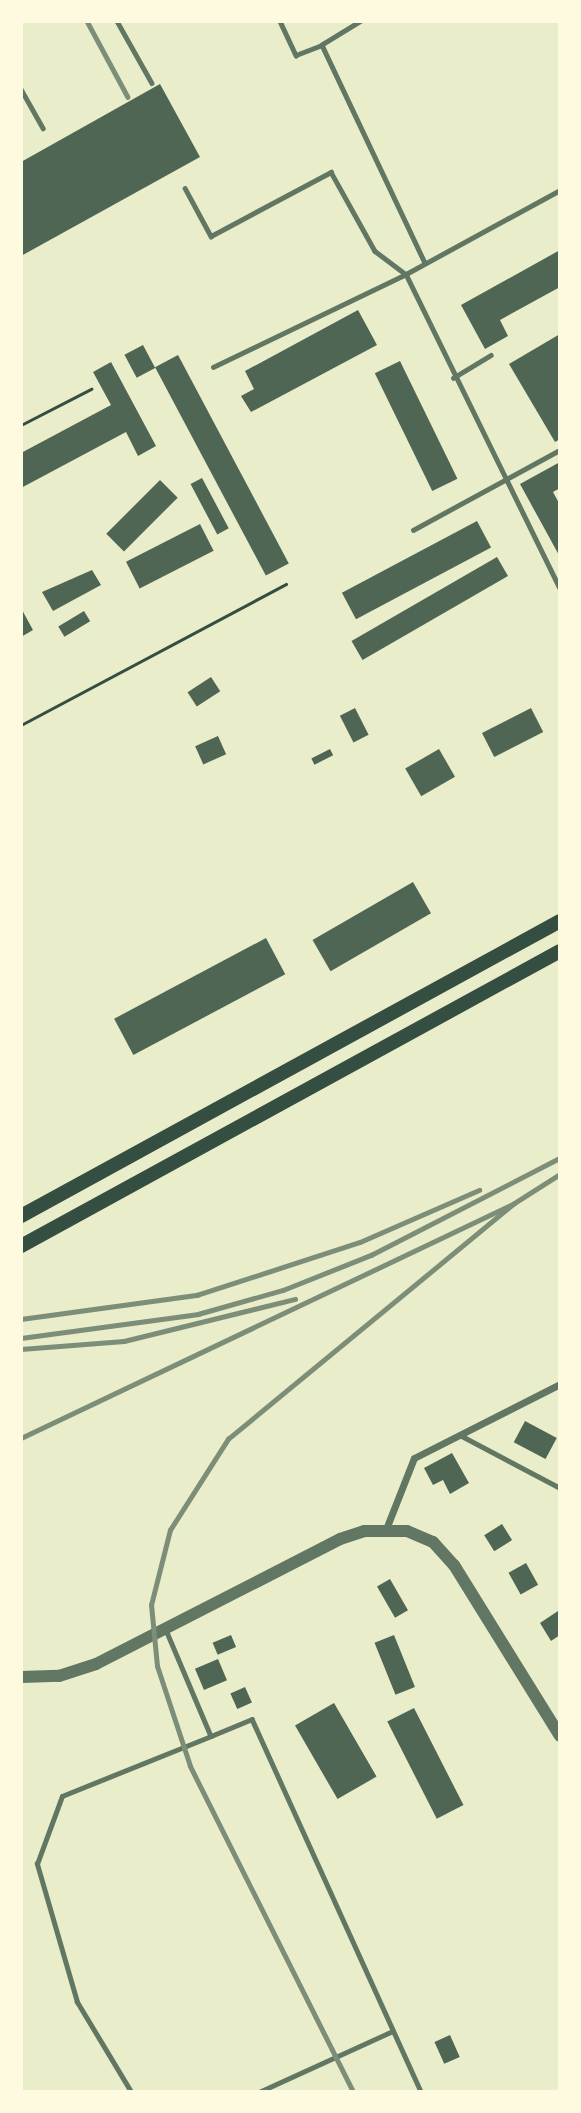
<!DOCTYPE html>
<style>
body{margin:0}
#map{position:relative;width:581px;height:2113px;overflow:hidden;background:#e9edc9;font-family:Ubuntu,sans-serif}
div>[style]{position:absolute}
.building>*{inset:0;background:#4f6655;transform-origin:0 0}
.path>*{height:2.5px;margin:-1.25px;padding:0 1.25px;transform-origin:1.25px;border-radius:1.25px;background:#344e41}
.service>*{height:4.5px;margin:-2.25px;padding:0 2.25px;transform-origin:2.25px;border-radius:2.25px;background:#617663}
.minor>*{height:7px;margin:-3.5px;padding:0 3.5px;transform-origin:3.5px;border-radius:3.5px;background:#617663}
.tertiary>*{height:12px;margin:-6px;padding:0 6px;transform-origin:6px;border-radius:6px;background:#617663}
.secondary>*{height:14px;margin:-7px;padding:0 7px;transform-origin:7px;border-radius:7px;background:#344e41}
.rail>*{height:4.5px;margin:-2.25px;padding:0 2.25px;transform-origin:2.25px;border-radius:2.25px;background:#7c8e77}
span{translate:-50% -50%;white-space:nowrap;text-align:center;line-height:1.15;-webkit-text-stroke:7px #fefae0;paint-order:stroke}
.frame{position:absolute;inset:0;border:23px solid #fefae0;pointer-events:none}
</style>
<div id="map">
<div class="building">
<i style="clip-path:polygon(160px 84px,200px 157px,21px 256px,21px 162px)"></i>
<i style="clip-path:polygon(560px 250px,560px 287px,500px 320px,508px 336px,485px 349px,461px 305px)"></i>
<i style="clip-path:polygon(358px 310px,377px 345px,251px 412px,241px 396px,254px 389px,245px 371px)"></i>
<i style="clip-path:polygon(560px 334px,560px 439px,555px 442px,509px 364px)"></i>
<i style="left:143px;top:345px;width:26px;height:21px;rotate:62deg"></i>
<i style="left:178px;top:355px;width:236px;height:26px;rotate:62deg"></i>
<i style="left:400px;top:361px;width:131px;height:28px;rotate:64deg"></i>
<i style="clip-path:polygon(111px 362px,156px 446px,138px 456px,126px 432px,21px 488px,21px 453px,111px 405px,93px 372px)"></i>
<i style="clip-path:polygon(560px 462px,560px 488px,553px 492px,560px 505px,560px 557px,520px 484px)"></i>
<i style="left:202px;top:478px;width:57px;height:13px;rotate:62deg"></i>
<i style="left:160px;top:480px;width:25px;height:76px;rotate:45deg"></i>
<i style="left:477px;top:521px;width:30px;height:153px;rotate:62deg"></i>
<i style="left:200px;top:524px;width:30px;height:83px;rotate:63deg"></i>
<i style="left:497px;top:557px;width:22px;height:168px;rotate:60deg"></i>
<i style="clip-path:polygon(92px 570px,101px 585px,53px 611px,42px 592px)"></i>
<i style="clip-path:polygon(21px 608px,33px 630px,21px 637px)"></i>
<i style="left:84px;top:611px;width:12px;height:30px;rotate:59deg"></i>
<i style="left:211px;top:677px;width:17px;height:28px;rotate:57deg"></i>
<i style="left:355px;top:708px;width:30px;height:17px;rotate:63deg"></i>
<i style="left:531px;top:708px;width:27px;height:55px;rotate:63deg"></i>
<i style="left:218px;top:736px;width:20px;height:25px;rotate:66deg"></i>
<i style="left:330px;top:749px;width:7px;height:21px;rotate:63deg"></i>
<i style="left:439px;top:749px;width:32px;height:39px;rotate:60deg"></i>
<i style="left:413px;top:882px;width:36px;height:116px;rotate:60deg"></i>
<i style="left:266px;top:938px;width:41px;height:172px;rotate:62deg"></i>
<i style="left:525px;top:1421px;width:36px;height:24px;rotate:28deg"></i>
<i style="clip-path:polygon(452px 1453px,469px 1483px,450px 1494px,443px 1480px,433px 1485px,424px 1468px)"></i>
<i style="left:502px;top:1524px;width:19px;height:21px;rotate:58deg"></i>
<i style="left:526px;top:1563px;width:25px;height:20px;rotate:61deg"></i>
<i style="left:390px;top:1579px;width:36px;height:15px;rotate:60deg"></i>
<i style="clip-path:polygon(558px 1611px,560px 1635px,551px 1641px,540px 1623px)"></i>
<i style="left:231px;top:1635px;width:13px;height:20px;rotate:67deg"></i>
<i style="left:394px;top:1635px;width:56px;height:21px;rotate:68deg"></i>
<i style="left:218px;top:1659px;width:23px;height:25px;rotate:67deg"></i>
<i style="left:245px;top:1687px;width:17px;height:16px;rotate:66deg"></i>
<i style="left:334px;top:1703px;width:85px;height:45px;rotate:60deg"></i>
<i style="left:414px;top:1708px;width:109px;height:30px;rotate:63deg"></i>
<i style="left:450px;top:2035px;width:24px;height:17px;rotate:66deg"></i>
</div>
<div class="path">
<i style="left:21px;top:425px;width:79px;rotate:-27.2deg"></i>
<i style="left:21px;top:725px;width:300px;rotate:-28deg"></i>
</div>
<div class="service">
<i style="left:117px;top:21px;width:71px;rotate:60.6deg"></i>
<i style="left:246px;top:21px;width:9px"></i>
<i style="left:280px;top:21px;width:38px;rotate:65deg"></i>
<i style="left:296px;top:55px;width:28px;rotate:-21deg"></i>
<i style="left:361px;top:21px;width:46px;rotate:148.4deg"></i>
<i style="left:322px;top:45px;width:241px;rotate:64.7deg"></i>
<i style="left:21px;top:89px;width:45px;rotate:60.6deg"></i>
<i style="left:185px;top:188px;width:55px;rotate:61.6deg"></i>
<i style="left:211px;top:236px;width:136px;rotate:-28.1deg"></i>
<i style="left:331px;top:172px;width:90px;rotate:60.9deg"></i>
<i style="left:375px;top:251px;width:39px;rotate:37deg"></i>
<i style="left:406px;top:274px;width:175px;rotate:-28.6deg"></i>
<i style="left:213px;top:367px;width:214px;rotate:-25.7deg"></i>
<i style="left:406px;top:274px;width:350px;rotate:63.9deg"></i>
<i style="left:453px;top:378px;width:44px;rotate:-31.2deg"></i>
<i style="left:413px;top:530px;width:167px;rotate:-28.6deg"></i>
<i style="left:460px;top:1435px;width:113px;rotate:27.9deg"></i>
<i style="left:166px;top:1630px;width:115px;rotate:67deg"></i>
<i style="left:211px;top:1736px;width:44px;rotate:-22.5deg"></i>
<i style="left:252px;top:1719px;width:409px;rotate:65.6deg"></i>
<i style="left:131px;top:2092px;width:105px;rotate:-121deg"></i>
<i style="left:77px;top:2002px;width:144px;rotate:-106.2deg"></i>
<i style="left:37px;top:1864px;width:72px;rotate:-69.8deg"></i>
<i style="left:62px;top:1796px;width:161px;rotate:-21.9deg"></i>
<i style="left:259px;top:2092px;width:147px;rotate:-24.5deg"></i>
</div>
<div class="minor">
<i style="left:386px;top:1529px;width:76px;rotate:-68.5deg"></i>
<i style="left:414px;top:1458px;width:164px;rotate:-26.9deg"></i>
</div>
<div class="tertiary">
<i style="left:21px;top:1677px;width:38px;rotate:-2deg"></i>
<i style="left:59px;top:1676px;width:39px;rotate:-18deg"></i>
<i style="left:96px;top:1664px;width:274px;rotate:-27.1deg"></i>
<i style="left:340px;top:1539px;width:25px;rotate:-18deg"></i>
<i style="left:364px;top:1531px;width:43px"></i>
<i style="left:407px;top:1531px;width:28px;rotate:23deg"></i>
<i style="left:433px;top:1542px;width:31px;rotate:48deg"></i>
<i style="left:454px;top:1565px;width:201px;rotate:58.2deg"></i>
</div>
<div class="secondary">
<i style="left:21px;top:1216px;width:614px;rotate:-28.69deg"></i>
<i style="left:21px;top:1246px;width:614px;rotate:-28.69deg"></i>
</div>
<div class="rail">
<i style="left:87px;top:21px;width:86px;rotate:61.7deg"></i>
<i style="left:21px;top:1319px;width:178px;rotate:-7.8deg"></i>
<i style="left:197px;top:1295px;width:171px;rotate:-18deg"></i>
<i style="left:360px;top:1242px;width:130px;rotate:-23.6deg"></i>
<i style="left:21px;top:1338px;width:179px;rotate:-7.7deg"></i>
<i style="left:198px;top:1314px;width:88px;rotate:-15.8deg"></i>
<i style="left:283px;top:1290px;width:95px;rotate:-21.7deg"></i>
<i style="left:371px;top:1255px;width:212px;rotate:-27.2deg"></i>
<i style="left:21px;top:1349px;width:103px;rotate:-4.4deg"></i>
<i style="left:124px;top:1341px;width:176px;rotate:-13.8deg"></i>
<i style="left:21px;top:1438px;width:545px;rotate:-25.44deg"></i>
<i style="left:513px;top:1204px;width:56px;rotate:-32.6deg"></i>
<i style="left:353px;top:2092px;width:364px;rotate:-116.6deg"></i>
<i style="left:190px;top:1766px;width:105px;rotate:-108.3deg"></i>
<i style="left:157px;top:1666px;width:61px;rotate:-95.6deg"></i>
<i style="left:151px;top:1605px;width:77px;rotate:-75.8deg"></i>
<i style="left:170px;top:1530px;width:108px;rotate:-57.5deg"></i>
<i style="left:228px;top:1439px;width:369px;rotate:-39.5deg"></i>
</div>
<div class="frame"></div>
</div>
